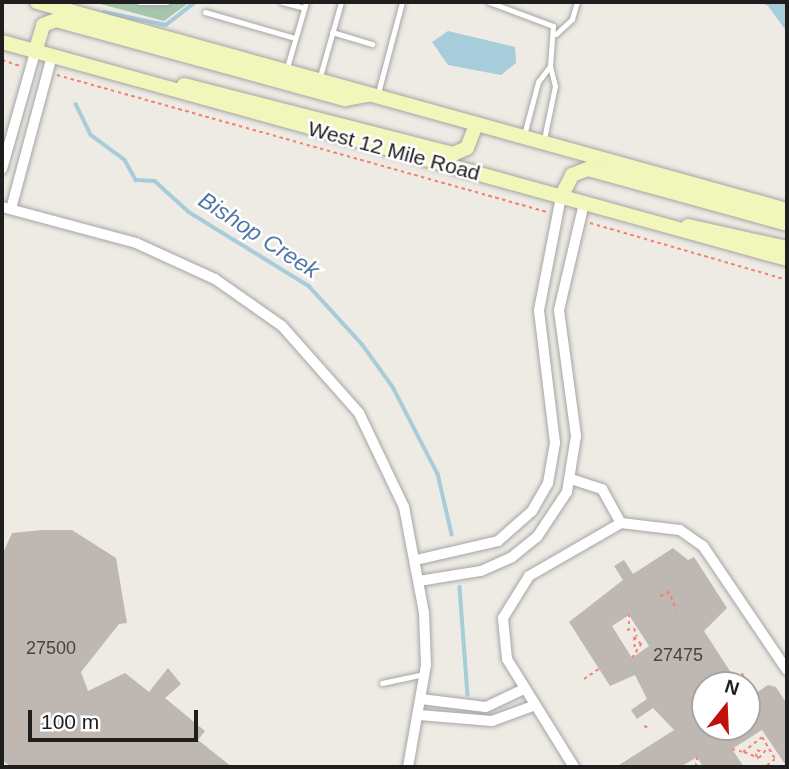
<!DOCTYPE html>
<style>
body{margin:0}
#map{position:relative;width:789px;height:769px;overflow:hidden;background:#eeebe4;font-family:Arial,sans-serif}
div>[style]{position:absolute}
.cemetery>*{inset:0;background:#a6c6ac}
.water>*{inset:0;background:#a7ccda}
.stream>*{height:3.5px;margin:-1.75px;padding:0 1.75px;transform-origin:1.75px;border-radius:1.75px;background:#a7ccda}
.building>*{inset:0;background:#bfb7b1}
.path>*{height:2px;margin-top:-1px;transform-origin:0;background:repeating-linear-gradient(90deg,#f28371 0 3.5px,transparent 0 7px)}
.roads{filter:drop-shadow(0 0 2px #a5a5a5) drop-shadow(0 0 2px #a5a5a5)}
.service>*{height:5px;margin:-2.5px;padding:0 2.5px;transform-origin:2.5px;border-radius:2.5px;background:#fff}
.minor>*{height:10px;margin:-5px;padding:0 5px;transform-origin:5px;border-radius:5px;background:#fff}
.secondary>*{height:14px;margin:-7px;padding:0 7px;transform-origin:7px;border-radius:7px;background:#f1f6ba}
span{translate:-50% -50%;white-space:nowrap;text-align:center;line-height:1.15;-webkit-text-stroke:5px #fff;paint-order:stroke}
.number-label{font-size:18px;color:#464443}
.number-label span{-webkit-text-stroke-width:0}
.street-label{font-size:21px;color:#1e1e1e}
.water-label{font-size:23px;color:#4f78a8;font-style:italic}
.frame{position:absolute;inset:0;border:4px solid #1e1e1e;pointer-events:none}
.north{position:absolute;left:691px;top:671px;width:70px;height:70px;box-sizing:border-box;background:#fff;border:2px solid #a5a5a5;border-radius:50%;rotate:18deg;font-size:19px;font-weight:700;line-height:28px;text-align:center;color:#1e1e1e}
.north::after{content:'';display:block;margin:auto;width:24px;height:32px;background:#c1110a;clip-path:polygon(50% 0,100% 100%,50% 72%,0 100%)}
.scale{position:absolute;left:28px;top:710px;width:170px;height:32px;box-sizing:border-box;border:4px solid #1e1e1e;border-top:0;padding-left:9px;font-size:21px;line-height:24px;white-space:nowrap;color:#1e1e1e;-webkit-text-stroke:5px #fff;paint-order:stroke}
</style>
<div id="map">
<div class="cemetery">
<i style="clip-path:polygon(93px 2px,190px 2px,164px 21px)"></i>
</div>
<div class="water">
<i style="clip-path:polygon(759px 2px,787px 2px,787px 32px,768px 6px)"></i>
<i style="clip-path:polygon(448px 31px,515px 47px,516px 63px,501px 75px,448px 65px,432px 42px)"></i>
</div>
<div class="stream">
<i style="left:104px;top:12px;width:63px;rotate:11.8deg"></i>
<i style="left:166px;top:25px;width:37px;rotate:-38deg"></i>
<i style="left:76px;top:104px;width:34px;rotate:64deg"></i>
<i style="left:91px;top:135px;width:42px;rotate:36.3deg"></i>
<i style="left:125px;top:160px;width:23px;rotate:61deg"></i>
<i style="left:136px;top:180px;width:19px;rotate:3deg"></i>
<i style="left:155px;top:181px;width:46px;rotate:42.4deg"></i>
<i style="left:189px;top:212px;width:141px;rotate:31.7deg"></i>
<i style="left:309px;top:286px;width:79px;rotate:47.6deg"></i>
<i style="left:362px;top:344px;width:53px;rotate:54.2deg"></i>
<i style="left:393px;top:387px;width:98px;rotate:62.7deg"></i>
<i style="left:438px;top:474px;width:62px;rotate:76.9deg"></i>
<i style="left:460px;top:587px;width:108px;rotate:85.8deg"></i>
</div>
<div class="building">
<i style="clip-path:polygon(43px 530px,72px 530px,116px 558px,127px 623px,119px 624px,81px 672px,88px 691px,125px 673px,149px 692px,168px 668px,181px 684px,165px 698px,205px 731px,198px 740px,232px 767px,11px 767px,2px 760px,2px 555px,12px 533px)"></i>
<i style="clip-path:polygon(evenodd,673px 548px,688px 560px,694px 557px,727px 608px,704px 631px,739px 685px,705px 685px,705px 727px,747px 727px,747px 699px,768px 685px,776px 687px,787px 704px,787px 767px,762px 730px,732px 749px,744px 767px,703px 767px,697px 757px,680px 767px,616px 767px,674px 730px,653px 708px,637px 719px,631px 710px,647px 699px,635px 675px,610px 686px,569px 622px,623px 580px,614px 566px,624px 560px,633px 574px,673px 548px,629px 615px,649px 646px,632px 658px,612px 626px,629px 615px)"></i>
</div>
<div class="path">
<i style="left:2px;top:60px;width:20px;rotate:18deg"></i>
<i style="left:57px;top:75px;width:509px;rotate:15.62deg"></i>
<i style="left:590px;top:223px;width:205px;rotate:16.1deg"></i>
<i style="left:668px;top:590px;width:22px;rotate:68deg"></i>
<i style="left:660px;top:596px;width:9px;rotate:-21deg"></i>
<i style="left:629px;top:624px;width:9px;rotate:-90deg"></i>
<i style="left:627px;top:630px;width:7px;rotate:-16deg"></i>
<i style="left:634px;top:628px;width:9px;rotate:72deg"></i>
<i style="left:632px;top:658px;width:17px;rotate:-57deg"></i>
<i style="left:641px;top:644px;width:10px;rotate:-135deg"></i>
<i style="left:634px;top:637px;width:13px;rotate:86deg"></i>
<i style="left:742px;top:673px;width:16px;rotate:72deg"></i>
<i style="left:584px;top:679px;width:18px;rotate:-34deg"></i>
<i style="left:644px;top:726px;width:5px;rotate:22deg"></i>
<i style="left:732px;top:749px;width:11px;rotate:15deg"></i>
<i style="left:743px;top:752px;width:24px;rotate:-38deg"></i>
<i style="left:762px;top:737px;width:26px;rotate:59deg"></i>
<i style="left:775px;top:759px;width:13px;rotate:141deg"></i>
<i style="left:744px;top:752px;width:16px;rotate:22deg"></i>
<i style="left:759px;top:758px;width:11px;rotate:-49deg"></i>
<i style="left:756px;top:757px;width:7px;rotate:-82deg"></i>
<i style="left:757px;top:750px;width:5px;rotate:22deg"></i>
<i style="left:696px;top:767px;width:10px;rotate:-84deg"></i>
</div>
<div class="roads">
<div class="service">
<i style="left:139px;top:2px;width:28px"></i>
<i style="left:282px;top:2px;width:23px;rotate:15deg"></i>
<i style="left:489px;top:2px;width:68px;rotate:20.6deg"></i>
<i style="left:553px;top:26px;width:40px;rotate:94.3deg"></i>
<i style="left:205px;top:12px;width:94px;rotate:16.1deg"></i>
<i style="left:332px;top:32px;width:42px;rotate:16.7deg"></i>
<i style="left:556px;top:34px;width:22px;rotate:-43deg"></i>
<i style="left:572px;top:19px;width:18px;rotate:-74deg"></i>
<i style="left:286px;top:71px;width:72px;rotate:-73.8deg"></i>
<i style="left:319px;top:80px;width:81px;rotate:-74.2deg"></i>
<i style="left:378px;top:93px;width:94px;rotate:-75.2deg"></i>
<i style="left:524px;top:135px;width:55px;rotate:-75.2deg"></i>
<i style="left:538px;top:82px;width:20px;rotate:-53deg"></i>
<i style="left:550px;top:66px;width:21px;rotate:76deg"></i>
<i style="left:555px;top:86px;width:54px;rotate:101.7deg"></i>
<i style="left:382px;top:683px;width:43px;rotate:-12.1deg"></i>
</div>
<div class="minor">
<i style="left:2px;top:169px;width:122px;rotate:-74.2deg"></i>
<i style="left:2px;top:207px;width:139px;rotate:15deg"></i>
<i style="left:136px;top:243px;width:87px;rotate:24.5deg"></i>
<i style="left:215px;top:279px;width:82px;rotate:35deg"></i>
<i style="left:282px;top:326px;width:116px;rotate:48.5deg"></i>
<i style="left:359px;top:413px;width:104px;rotate:64.4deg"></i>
<i style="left:404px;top:507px;width:108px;rotate:79.3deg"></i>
<i style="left:424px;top:613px;width:52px;rotate:87.8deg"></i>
<i style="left:426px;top:665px;width:104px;rotate:100deg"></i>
<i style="left:11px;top:209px;width:158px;rotate:-75deg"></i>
<i style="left:571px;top:479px;width:33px;rotate:18deg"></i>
<i style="left:602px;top:489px;width:39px;rotate:61deg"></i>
<i style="left:621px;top:523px;width:59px;rotate:6.8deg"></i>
<i style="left:680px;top:530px;width:28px;rotate:35deg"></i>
<i style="left:703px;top:546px;width:150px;rotate:55.9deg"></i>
<i style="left:416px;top:560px;width:84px;rotate:-13deg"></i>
<i style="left:498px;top:541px;width:45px;rotate:-41.4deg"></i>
<i style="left:532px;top:511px;width:32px;rotate:-60deg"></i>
<i style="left:548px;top:483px;width:41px;rotate:-80.1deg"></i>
<i style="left:555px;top:443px;width:134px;rotate:-96.9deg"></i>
<i style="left:539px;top:310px;width:115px;rotate:-79deg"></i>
<i style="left:419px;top:581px;width:63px;rotate:-9.2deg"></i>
<i style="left:481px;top:571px;width:34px;rotate:-24deg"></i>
<i style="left:512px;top:557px;width:32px;rotate:-39deg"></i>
<i style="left:537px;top:537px;width:54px;rotate:-56.3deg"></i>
<i style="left:567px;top:492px;width:57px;rotate:-80.9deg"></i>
<i style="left:576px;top:436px;width:127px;rotate:-97.7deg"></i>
<i style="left:559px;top:310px;width:110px;rotate:-76.8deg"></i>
<i style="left:421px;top:699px;width:65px;rotate:7deg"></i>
<i style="left:486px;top:707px;width:42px;rotate:-25.3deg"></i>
<i style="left:419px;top:715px;width:73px;rotate:4.7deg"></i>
<i style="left:492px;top:721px;width:44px;rotate:-20.1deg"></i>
<i style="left:574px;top:767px;width:127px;rotate:-121.8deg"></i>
<i style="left:507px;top:659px;width:41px;rotate:-95.6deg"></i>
<i style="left:503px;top:618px;width:49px;rotate:-58.2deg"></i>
<i style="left:529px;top:576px;width:106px;rotate:-29.9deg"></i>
</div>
<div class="secondary">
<i style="left:37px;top:2px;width:778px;rotate:15.5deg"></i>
<i style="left:2px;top:42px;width:814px;rotate:15.45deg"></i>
<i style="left:35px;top:52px;width:28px;rotate:-73deg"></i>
<i style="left:43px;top:25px;width:14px;rotate:-21deg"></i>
<i style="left:56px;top:20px;width:300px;rotate:15.3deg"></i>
<i style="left:345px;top:99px;width:22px;rotate:-10deg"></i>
<i style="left:184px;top:85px;width:278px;rotate:14.4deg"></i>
<i style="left:453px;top:154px;width:15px;rotate:-23deg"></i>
<i style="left:467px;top:148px;width:26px;rotate:-69deg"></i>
<i style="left:561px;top:197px;width:25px;rotate:-63deg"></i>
<i style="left:572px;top:175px;width:17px;rotate:-21deg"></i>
<i style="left:588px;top:169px;width:206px;rotate:15.4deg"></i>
<i style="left:688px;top:226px;width:101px;rotate:12.5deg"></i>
</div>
</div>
<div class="number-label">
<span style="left:51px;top:648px">27500</span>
<span style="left:678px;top:655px">27475</span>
</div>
<div class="street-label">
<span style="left:394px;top:151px;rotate:15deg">West 12 Mile Road</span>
</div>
<div class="water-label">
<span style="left:259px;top:235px;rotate:33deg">Bishop Creek</span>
</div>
<div class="frame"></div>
<div class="north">N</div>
<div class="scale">100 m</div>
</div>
